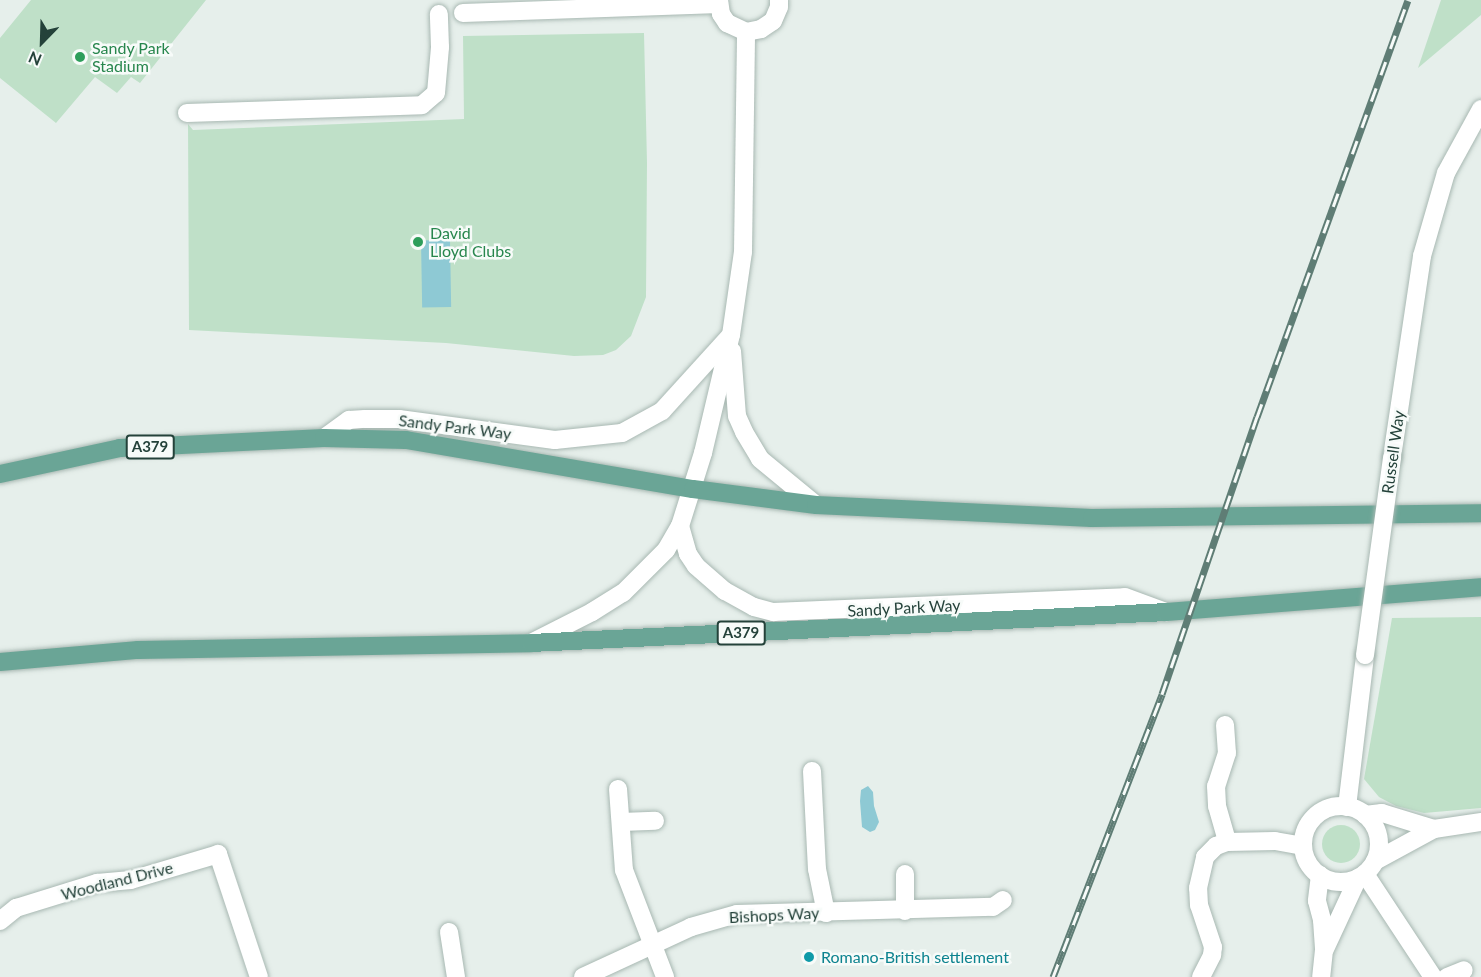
<!DOCTYPE html>
<style>
body{margin:0}
#map{position:relative;width:1481px;height:977px;overflow:hidden;background:#e6efeb;font-family:Lato,sans-serif}
div>[style]{position:absolute}
.green>*{inset:0;background:#bfe0c8}
.round{border-radius:50%}
.water>*{inset:0;background:#8ec9d4;transform-origin:0 0}
.roads{filter:drop-shadow(0 0 2px #a8b8b2) drop-shadow(0 0 2px #a8b8b2)}
.minor>*{height:18px;margin:-9px;padding:0 9px;transform-origin:9px;border-radius:9px;background:#fff}
.minor>.ring{margin:-9px;padding:0;box-sizing:content-box;background:none;border:18px solid #fff;border-radius:50%}
.primary>*{height:18px;margin:-9px;padding:0 9px;transform-origin:9px;border-radius:9px;background:#6aa596}
.rail>*{height:7px;margin-top:-3.5px;transform-origin:0;background:repeating-linear-gradient(90deg,#f7fbf9 0 14px,#5f7d75 0 28px);box-sizing:border-box;border-block:2px solid #5f7d75}
.bridges{filter:drop-shadow(0 0 2px #a8b8b2) drop-shadow(0 0 2px #a8b8b2)}
.minor-bridge>*{height:18px;margin:-9px;padding:0 9px;transform-origin:9px;border-radius:9px;background:#fff}
.dots>*{width:16px;height:16px;translate:-50% -50%;box-sizing:border-box;border:3px solid #f7fbf9;border-radius:50%}
span{translate:-50% -50%;white-space:nowrap;text-align:center;line-height:1.15;-webkit-text-stroke:5px #f7fbf9;paint-order:stroke}
.shield-label span{padding:2px 4px;background:#f7fbf9;border:2px solid;border-radius:4px;-webkit-text-stroke-width:0}
.shield-label{font-size:15px;color:#24423a;font-weight:700}
.leisure-label{font-size:16px;color:#27864d}
.left{translate:0 -50%;text-align:left}
.street-label{font-size:16px;color:#24423a}
.culture-label{font-size:16px;color:#0d838f}
.north{position:absolute;left:12px;top:12px;width:60px;height:60px;-webkit-text-stroke:4px #f7fbf9;paint-order:stroke;rotate:203deg;font-size:16px;font-weight:700;line-height:24px;text-align:center;color:#24423a}
.north::after{content:'';display:block;margin:auto;width:21px;height:27px;background:#24423a;clip-path:polygon(50% 0,100% 100%,50% 72%,0 100%)}
</style>
<div id="map">
<div class="green">
<i style="clip-path:polygon(31px 0,206px 0,140px 83px,131px 77px,117px 93px,95px 77px,56px 123px,0 78px,0 38px)"></i>
<i style="clip-path:polygon(1441px 0,1481px 0,1481px 15px,1418px 68px)"></i>
<i style="clip-path:polygon(644px 33px,647px 163px,646px 297px,631px 336px,616px 350px,603px 355px,574px 356px,446px 343px,189px 330px,188px 124px,193px 130px,464px 119px,463px 36px)"></i>
<i style="clip-path:polygon(1481px 617px,1481px 808px,1424px 813px,1396px 806px,1379px 797px,1364px 779px,1392px 618px)"></i>
<i class="round" style="left:1322px;top:825px;width:38px;height:38px"></i>
</div>
<div class="water">
<i style="left:450px;top:240px;width:67px;height:29px;rotate:89deg"></i>
<i style="clip-path:polygon(868px 786px,873px 792px,874px 806px,879px 822px,875px 830px,870px 832px,862px 827px,860px 801px,861px 790px)"></i>
</div>
<div class="roads">
<div class="minor">
<i style="left:719px;top:0;width:14px;rotate:82deg"></i>
<i style="left:721px;top:14px;width:11px;rotate:56deg"></i>
<i style="left:727px;top:23px;width:21px;rotate:25deg"></i>
<i style="left:746px;top:32px;width:15px;rotate:-11deg"></i>
<i style="left:761px;top:29px;width:14px;rotate:-34deg"></i>
<i style="left:773px;top:21px;width:15px;rotate:-67deg"></i>
<i style="left:779px;top:7px;width:7px;rotate:-90deg"></i>
<i style="left:463px;top:13px;width:256px;rotate:-2deg"></i>
<i style="left:187px;top:113px;width:235px;rotate:-1.9deg"></i>
<i style="left:422px;top:105px;width:18px;rotate:-41deg"></i>
<i style="left:436px;top:93px;width:46px;rotate:-85deg"></i>
<i style="left:440px;top:47px;width:33px;rotate:-92deg"></i>
<i style="left:732px;top:351px;width:65px;rotate:85.6deg"></i>
<i style="left:737px;top:416px;width:17px;rotate:66deg"></i>
<i style="left:744px;top:432px;width:31px;rotate:59deg"></i>
<i style="left:760px;top:459px;width:72px;rotate:39.4deg"></i>
<i style="left:324px;top:438px;width:31px;rotate:-36deg"></i>
<i style="left:349px;top:420px;width:16px;rotate:-4deg"></i>
<i style="left:365px;top:419px;width:34px"></i>
<i style="left:399px;top:419px;width:157px;rotate:7.7deg"></i>
<i style="left:555px;top:440px;width:67px;rotate:-6deg"></i>
<i style="left:622px;top:433px;width:46px;rotate:-28.8deg"></i>
<i style="left:662px;top:411px;width:100px;rotate:-47.8deg"></i>
<i style="left:1392px;top:457px;width:203px;rotate:-81.5deg"></i>
<i style="left:1422px;top:256px;width:86px;rotate:-73.9deg"></i>
<i style="left:1446px;top:173px;width:73px;rotate:-61.3deg"></i>
<i style="left:680px;top:526px;width:29px;rotate:74deg"></i>
<i style="left:688px;top:554px;width:14px;rotate:56deg"></i>
<i style="left:696px;top:566px;width:38px;rotate:41deg"></i>
<i style="left:725px;top:591px;width:33px;rotate:29deg"></i>
<i style="left:754px;top:607px;width:20px;rotate:15deg"></i>
<i style="left:773px;top:612px;width:352px;rotate:-2.4deg"></i>
<i style="left:1125px;top:597px;width:44px;rotate:20.1deg"></i>
<i style="left:531px;top:643px;width:68px;rotate:-26.9deg"></i>
<i style="left:592px;top:612px;width:36px;rotate:-32deg"></i>
<i style="left:623px;top:593px;width:61px;rotate:-45deg"></i>
<i style="left:666px;top:550px;width:28px;rotate:-60deg"></i>
<i style="left:680px;top:526px;width:77px;rotate:-72.5deg"></i>
<i style="left:703px;top:453px;width:121px;rotate:-76.7deg"></i>
<i style="left:731px;top:335px;width:84px;rotate:-81.8deg"></i>
<i style="left:743px;top:252px;width:220px;rotate:-89.2deg"></i>
<i style="left:1225px;top:725px;width:28px;rotate:86deg"></i>
<i style="left:1227px;top:753px;width:35px;rotate:108deg"></i>
<i style="left:1216px;top:786px;width:20px;rotate:87deg"></i>
<i style="left:1217px;top:806px;width:37px;rotate:74deg"></i>
<i style="left:812px;top:771px;width:98px;rotate:87.1deg"></i>
<i style="left:817px;top:869px;width:45px;rotate:78.4deg"></i>
<i style="left:618px;top:789px;width:81px;rotate:85.8deg"></i>
<i style="left:624px;top:870px;width:115px;rotate:69deg"></i>
<i class="ring" style="left:1303px;top:806px;width:58px;height:58px"></i>
<i style="left:1347px;top:807px;width:153px;rotate:-83.2deg"></i>
<i style="left:1365px;top:815px;width:17px;rotate:-7deg"></i>
<i style="left:1382px;top:813px;width:54px;rotate:17.1deg"></i>
<i style="left:621px;top:822px;width:34px;rotate:-2deg"></i>
<i style="left:1375px;top:861px;width:67px;rotate:-28.5deg"></i>
<i style="left:1434px;top:829px;width:48px;rotate:-8.5deg"></i>
<i style="left:1365px;top:874px;width:123px;rotate:56.6deg"></i>
<i style="left:1320px;top:875px;width:26px;rotate:97deg"></i>
<i style="left:1317px;top:901px;width:20px;rotate:75deg"></i>
<i style="left:1322px;top:920px;width:30px;rotate:86deg"></i>
<i style="left:1324px;top:950px;width:27px;rotate:96deg"></i>
<i style="left:905px;top:911px;width:37px;rotate:-90deg"></i>
<i style="left:0;top:921px;width:21px;rotate:-39deg"></i>
<i style="left:16px;top:908px;width:85px;rotate:-17.2deg"></i>
<i style="left:97px;top:883px;width:34px;rotate:-5deg"></i>
<i style="left:131px;top:880px;width:91px;rotate:-16.6deg"></i>
<i style="left:218px;top:854px;width:130px;rotate:71.6deg"></i>
<i style="left:449px;top:932px;width:46px;rotate:81.2deg"></i>
<i style="left:1325px;top:949px;width:78px;rotate:-65.1deg"></i>
<i style="left:583px;top:977px;width:119px;rotate:-24.8deg"></i>
<i style="left:691px;top:927px;width:48px;rotate:-15.8deg"></i>
<i style="left:737px;top:914px;width:256px;rotate:-1.6deg"></i>
<i style="left:993px;top:907px;width:12px;rotate:-35deg"></i>
<i style="left:1201px;top:977px;width:25px;rotate:-63deg"></i>
<i style="left:1212px;top:955px;width:8px;rotate:-83deg"></i>
<i style="left:1213px;top:947px;width:44px;rotate:-108.4deg"></i>
<i style="left:1199px;top:905px;width:17px;rotate:-93deg"></i>
<i style="left:1198px;top:888px;width:32px;rotate:-77deg"></i>
<i style="left:1205px;top:857px;width:16px;rotate:-45deg"></i>
<i style="left:1216px;top:846px;width:12px;rotate:-20deg"></i>
<i style="left:1227px;top:842px;width:48px;rotate:-1.2deg"></i>
<i style="left:1275px;top:841px;width:28px;rotate:10deg"></i>
<i style="left:1447px;top:977px;width:18px;rotate:-22deg"></i>
</div>
<div class="primary">
<i style="left:0;top:474px;width:123px;rotate:-12.2deg"></i>
<i style="left:120px;top:448px;width:204px;rotate:-2.8deg"></i>
<i style="left:324px;top:438px;width:82px;rotate:1.4deg"></i>
<i style="left:406px;top:440px;width:291px;rotate:9.7deg"></i>
<i style="left:693px;top:489px;width:124px;rotate:7.4deg"></i>
<i style="left:816px;top:505px;width:276px;rotate:2.7deg"></i>
<i style="left:1092px;top:518px;width:389px;rotate:-0.7deg"></i>
<i style="left:0;top:662px;width:139px;rotate:-5deg"></i>
<i style="left:138px;top:650px;width:393px;rotate:-1deg"></i>
<i style="left:531px;top:643px;width:636px;rotate:-2.79deg"></i>
<i style="left:1166px;top:612px;width:316px;rotate:-4.5deg"></i>
</div>
</div>
<div class="rail">
<i style="left:1053px;top:977px;width:303px;rotate:-68.9deg"></i>
<i style="left:1162px;top:694px;width:293px;rotate:-71.1deg"></i>
<i style="left:1257px;top:417px;width:443px;rotate:-70.1deg"></i>
</div>
<div class="bridges">
<div class="minor-bridge">
<i style="left:1365px;top:655px;width:200px;rotate:-82.2deg"></i>
</div>
</div>
<div class="dots">
<i style="left:80px;top:57px;background:#2e9e5b"></i>
<i style="left:418px;top:242px;background:#2e9e5b"></i>
<i style="left:809px;top:957px;background:#0f9aa8"></i>
</div>
<div class="shield-label">
<span style="left:150px;top:447px">A379</span>
<span style="left:741px;top:633px">A379</span>
</div>
<div class="leisure-label">
<span class="left" style="left:92px;top:57px">Sandy Park<br>Stadium</span>
<span class="left" style="left:430px;top:242px">David<br>Lloyd Clubs</span>
</div>
<div class="street-label">
<span style="left:455px;top:427px;rotate:7deg">Sandy Park Way</span>
<span style="left:1393px;top:452px;rotate:-82deg">Russell Way</span>
<span style="left:904px;top:608px;rotate:-3deg">Sandy Park Way</span>
<span style="left:117px;top:881px;rotate:-14deg">Woodland Drive</span>
<span style="left:774px;top:915px;rotate:-3deg">Bishops Way</span>
</div>
<div class="culture-label">
<span class="left" style="left:821px;top:957px">Romano-British settlement</span>
</div>
<div class="north">N</div>
</div>
